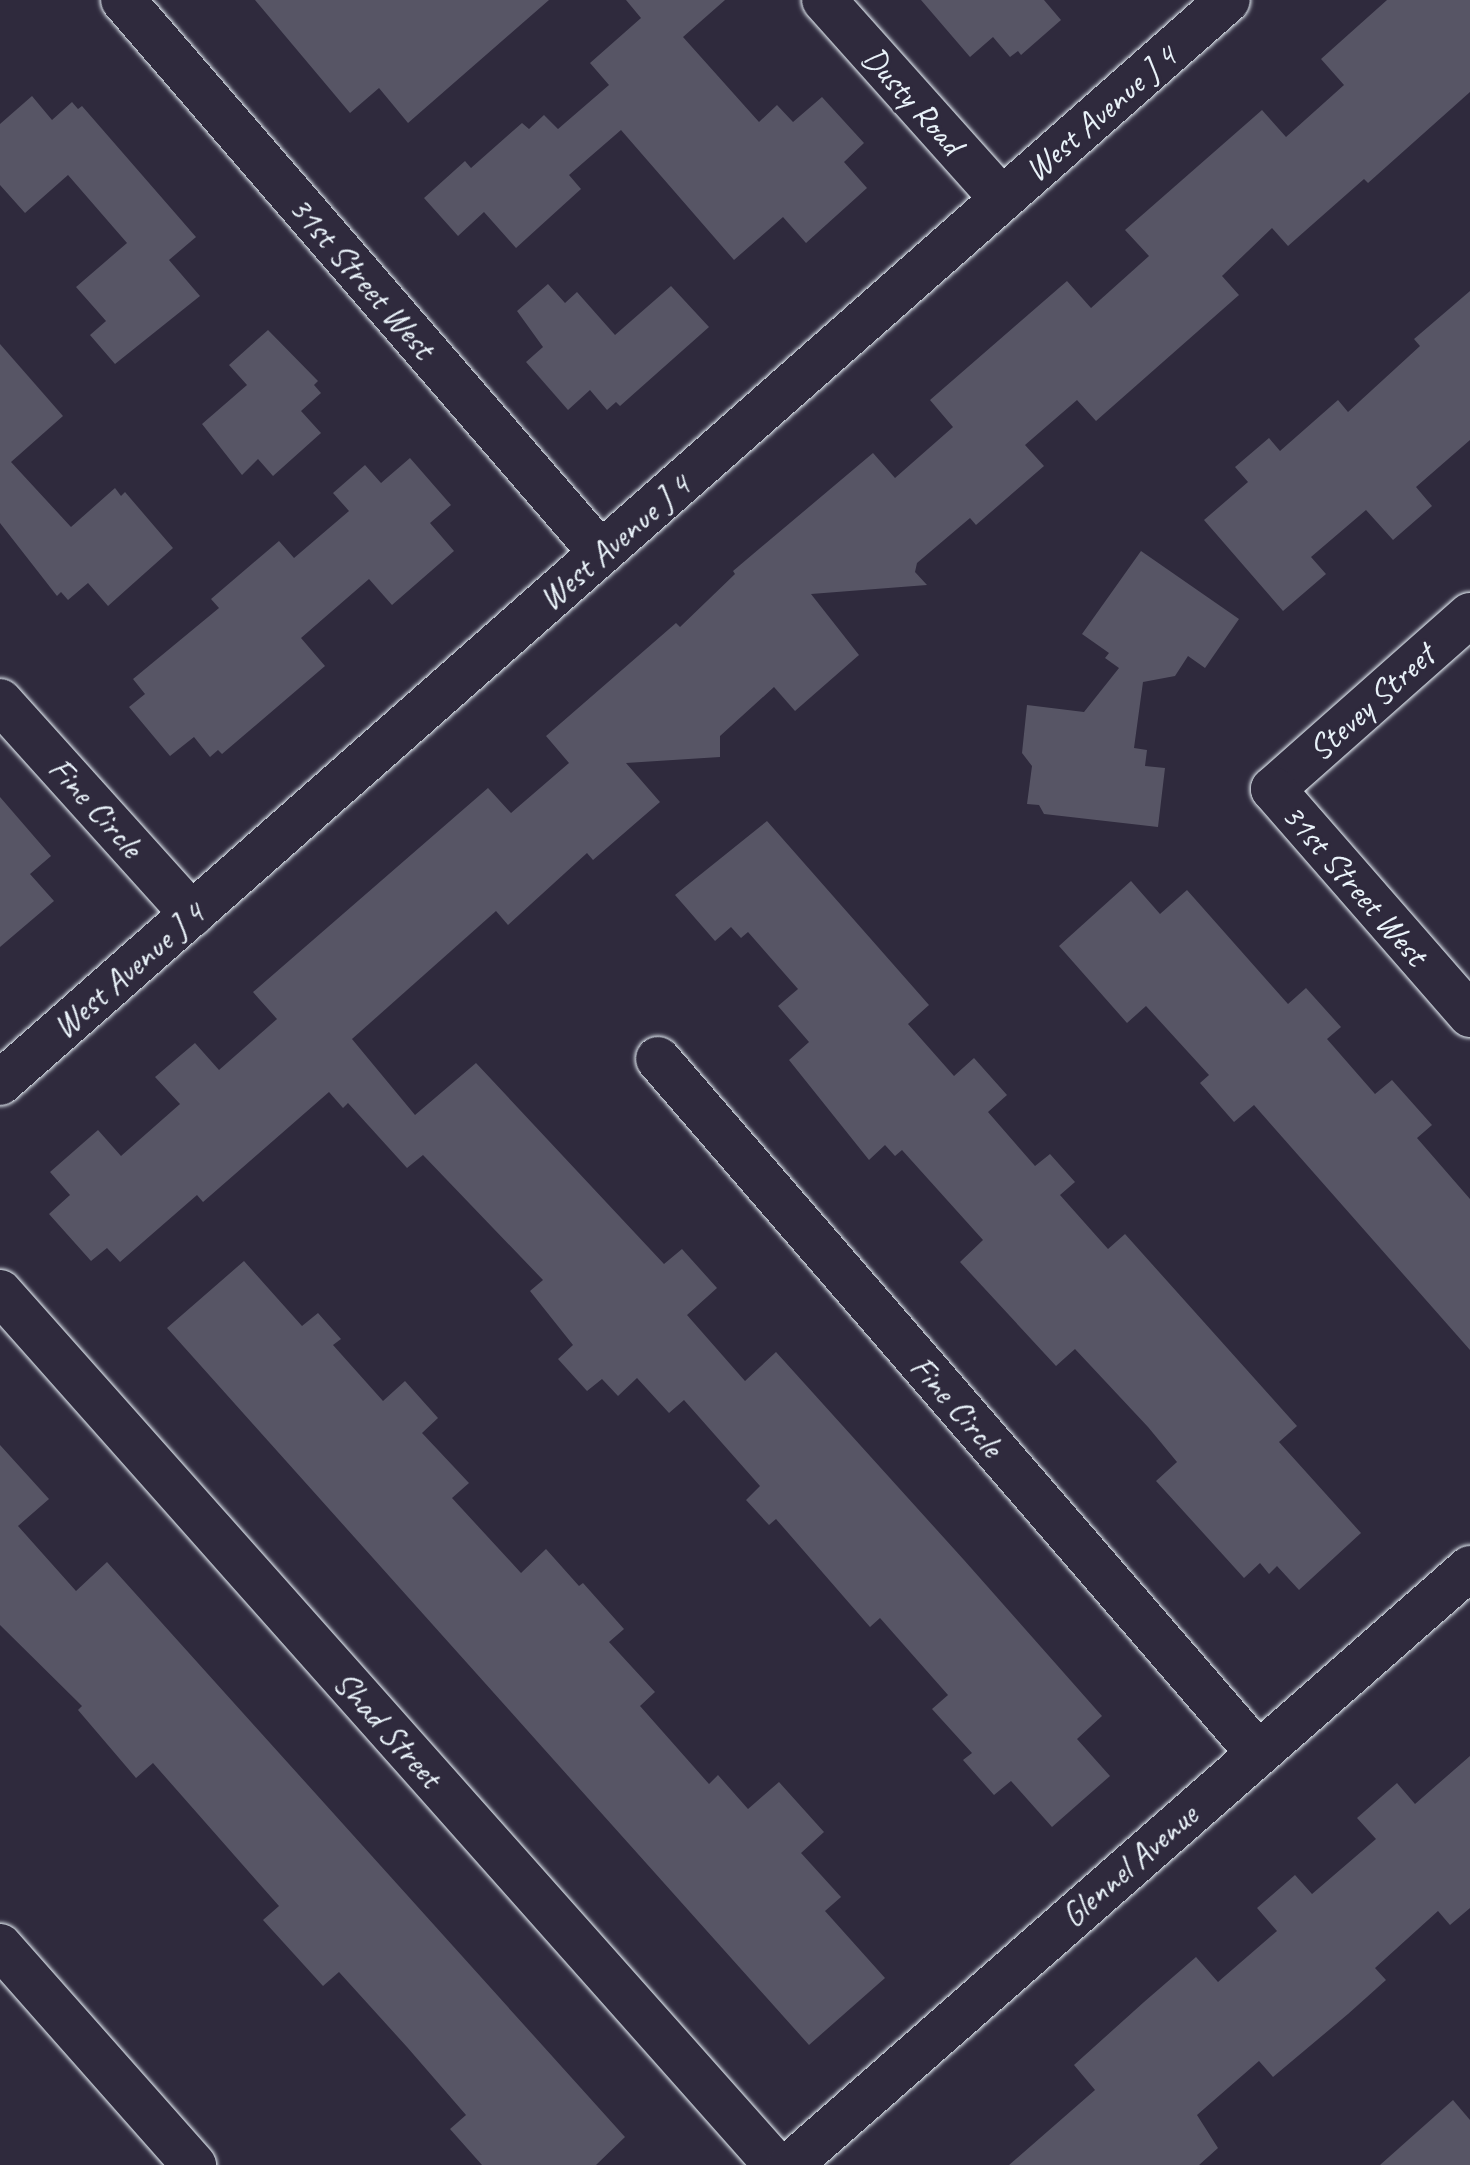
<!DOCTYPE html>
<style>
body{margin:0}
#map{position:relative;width:1470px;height:2165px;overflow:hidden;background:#2f2a3d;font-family:Caveat,sans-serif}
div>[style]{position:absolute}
.building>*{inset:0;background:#575565}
.roads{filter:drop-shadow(0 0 2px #e8f1f8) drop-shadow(0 0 2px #e8f1f8)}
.street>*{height:44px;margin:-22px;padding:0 22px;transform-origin:22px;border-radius:22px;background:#2f2a3d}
.primary>*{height:44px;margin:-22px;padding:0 22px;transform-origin:22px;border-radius:22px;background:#2f2a3d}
span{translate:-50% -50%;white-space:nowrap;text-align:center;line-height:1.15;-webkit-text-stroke:6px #2f2a3d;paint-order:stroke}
.street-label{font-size:34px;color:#e8f1f8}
</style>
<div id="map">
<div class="building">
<i style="clip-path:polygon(255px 0,549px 0,408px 123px,379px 88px,350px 113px)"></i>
<i style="clip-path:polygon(626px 0,725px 0,683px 37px,759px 122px,777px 105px,793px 122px,822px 97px,864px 143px,844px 162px,867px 188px,806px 243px,783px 217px,734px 260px,621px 130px,569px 175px,581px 189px,516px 248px,484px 212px,458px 236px,424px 198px,465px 161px,471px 168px,522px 123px,529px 129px,544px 115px,558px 129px,609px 85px,590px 63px,641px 18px)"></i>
<i style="clip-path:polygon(921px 0,1044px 0,1061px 20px,1021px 55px,1018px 51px,1010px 57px,993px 37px,970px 57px)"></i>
<i style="clip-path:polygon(1387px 0,1470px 0,1470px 92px,1368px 183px,1364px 179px,1288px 246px,1272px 228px,1222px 276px,1239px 295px,1096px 421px,1077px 400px,1025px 445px,1044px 466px,976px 525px,970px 518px,917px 563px,915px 572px,927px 585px,811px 594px,859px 655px,795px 711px,774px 687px,720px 736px,720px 757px,626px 763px,660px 802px,593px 860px,587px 853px,508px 925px,496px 911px,352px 1039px,415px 1115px,476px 1063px,664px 1264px,682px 1249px,717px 1288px,687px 1315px,745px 1381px,776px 1352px,964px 1560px,1102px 1716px,1077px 1739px,1110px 1776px,1052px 1827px,1011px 1781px,994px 1795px,963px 1760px,972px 1753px,932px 1709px,948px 1695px,880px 1618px,870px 1627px,776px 1519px,769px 1525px,746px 1500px,760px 1486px,684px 1400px,669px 1413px,637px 1378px,618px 1396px,602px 1379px,587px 1391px,558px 1359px,573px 1345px,530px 1291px,543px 1280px,423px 1155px,407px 1168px,348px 1103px,343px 1108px,329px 1092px,203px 1202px,197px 1195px,120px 1262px,107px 1248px,91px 1261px,49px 1214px,70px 1195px,50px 1172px,98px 1130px,121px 1156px,180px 1104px,155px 1077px,195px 1043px,219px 1070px,277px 1019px,253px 992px,488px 788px,511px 813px,569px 763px,546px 736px,676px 623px,680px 627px,735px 574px,733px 571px,873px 453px,895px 478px,953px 427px,930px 400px,1067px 281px,1091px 308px,1149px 256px,1125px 230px,1262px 110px,1286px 137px,1344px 85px,1321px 59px)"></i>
<i style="clip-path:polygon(32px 96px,52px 120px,72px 102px,78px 109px,82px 106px,196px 237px,169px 260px,200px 296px,115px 364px,90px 335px,106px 321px,76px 287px,127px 243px,68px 175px,25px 213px,0 185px,0 124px)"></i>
<i style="clip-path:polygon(548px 284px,565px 303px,577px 292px,615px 335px,671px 286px,709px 327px,620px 406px,616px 402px,607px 410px,590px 390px,568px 410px,526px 362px,543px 347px,517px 311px)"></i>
<i style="clip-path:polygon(1470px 291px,1470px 440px,1416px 487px,1432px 506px,1393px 540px,1366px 510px,1311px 557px,1326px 574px,1283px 611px,1204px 520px,1248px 482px,1235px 467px,1269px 438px,1280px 451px,1338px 400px,1348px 412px,1420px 346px,1414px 339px)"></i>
<i style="clip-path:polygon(268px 330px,318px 381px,314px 385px,321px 393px,301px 411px,321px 433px,273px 476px,258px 459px,242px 475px,202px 424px,247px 385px,229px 365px)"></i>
<i style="clip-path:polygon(0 344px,63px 416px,11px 462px,71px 527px,115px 488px,121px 496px,125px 492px,173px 548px,108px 606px,88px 583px,68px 600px,61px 592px,57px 596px,0 523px)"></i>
<i style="clip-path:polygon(410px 458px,451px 505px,430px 523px,454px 551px,392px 605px,369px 579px,301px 638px,325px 666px,222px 754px,218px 750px,210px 757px,194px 737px,170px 756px,129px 707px,145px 694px,133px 679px,219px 608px,211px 599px,279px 541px,294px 558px,349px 511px,333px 493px,365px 465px,381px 483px)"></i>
<i style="clip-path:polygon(1141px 551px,1239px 619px,1205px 668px,1188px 656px,1175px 676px,1143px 682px,1134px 748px,1147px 750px,1145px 766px,1165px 768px,1158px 827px,1044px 814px,1039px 805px,1027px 804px,1032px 766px,1022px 753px,1027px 705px,1084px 712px,1119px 668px,1105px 658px,1109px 653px,1082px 634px)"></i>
<i style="clip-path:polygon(0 797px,51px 856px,30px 874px,54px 901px,0 947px)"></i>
<i style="clip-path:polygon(767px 821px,929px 1005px,908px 1024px,954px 1076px,974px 1058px,1007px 1095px,988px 1112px,1035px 1166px,1050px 1154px,1075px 1182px,1060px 1195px,1108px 1249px,1125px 1234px,1297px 1426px,1279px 1442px,1361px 1533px,1299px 1590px,1277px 1566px,1269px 1574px,1260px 1563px,1244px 1578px,1156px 1481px,1177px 1462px,1148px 1427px,1075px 1349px,1056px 1366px,960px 1262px,983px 1240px,902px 1150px,895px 1156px,885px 1145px,869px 1160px,789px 1060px,809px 1042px,778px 1006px,798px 989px,748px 932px,741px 938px,731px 927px,715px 941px,675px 895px)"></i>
<i style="clip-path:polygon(1131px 881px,1160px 914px,1187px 890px,1288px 1004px,1306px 988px,1341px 1027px,1327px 1039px,1375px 1094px,1392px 1080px,1432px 1125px,1417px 1138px,1470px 1199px,1470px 1350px,1254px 1105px,1234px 1122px,1200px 1083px,1209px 1075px,1146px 1006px,1127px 1023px,1059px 946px)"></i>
<i style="clip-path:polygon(244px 1261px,302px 1326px,318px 1313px,341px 1339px,333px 1345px,383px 1401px,405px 1381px,438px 1418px,422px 1433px,469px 1483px,452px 1498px,521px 1573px,546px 1549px,579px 1586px,583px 1583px,624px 1629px,609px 1642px,655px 1692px,640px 1706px,709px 1784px,718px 1775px,748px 1809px,779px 1782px,824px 1832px,801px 1853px,841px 1897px,825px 1911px,885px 1978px,809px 2045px,167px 1328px)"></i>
<i style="clip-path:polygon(0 1445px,49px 1499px,18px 1526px,76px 1591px,107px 1562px,625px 2137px,596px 2165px,482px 2165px,450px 2129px,466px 2115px,407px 2047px,339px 1972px,323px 1986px,263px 1920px,279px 1906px,153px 1763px,136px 1778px,78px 1710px,82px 1706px,0 1625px)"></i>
<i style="clip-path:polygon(1470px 1756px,1470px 1908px,1450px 1925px,1438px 1911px,1375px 1968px,1386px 1980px,1348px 2014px,1273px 2077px,1259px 2061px,1197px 2115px,1218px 2148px,1199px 2165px,1009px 2165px,1095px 2090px,1074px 2065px,1144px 2002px,1196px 1957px,1218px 1982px,1277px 1931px,1257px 1908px,1295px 1875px,1312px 1894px,1376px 1839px,1357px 1818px,1397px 1783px,1415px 1804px)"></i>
<i style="clip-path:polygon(1453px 2100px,1470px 2120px,1470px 2165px,1380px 2165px)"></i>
</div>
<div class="roads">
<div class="street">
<i style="left:123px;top:0;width:731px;rotate:49.16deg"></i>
<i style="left:824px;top:0;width:267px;rotate:48.2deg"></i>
<i style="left:1470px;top:615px;width:263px;rotate:138.5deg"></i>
<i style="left:1273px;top:789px;width:300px;rotate:48.9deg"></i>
<i style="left:0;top:701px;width:287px;rotate:48deg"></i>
<i style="left:658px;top:1059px;width:916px;rotate:49.16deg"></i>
<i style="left:0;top:1083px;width:1637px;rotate:-41.41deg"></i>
<i style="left:0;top:1292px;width:1168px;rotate:48.37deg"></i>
<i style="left:790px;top:2165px;width:905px;rotate:-41.28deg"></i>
</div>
<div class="primary">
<i style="left:0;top:1946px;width:293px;rotate:48.5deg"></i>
</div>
</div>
<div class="street-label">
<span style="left:913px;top:100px;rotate:48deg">Dusty Road</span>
<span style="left:1100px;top:113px;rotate:-41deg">West Avenue J 4</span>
<span style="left:362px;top:277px;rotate:49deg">31st Street West</span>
<span style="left:614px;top:542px;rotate:-41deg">West Avenue J 4</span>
<span style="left:1371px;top:702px;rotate:-42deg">Stevey Street</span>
<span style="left:96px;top:807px;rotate:48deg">Fine Circle</span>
<span style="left:1355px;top:884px;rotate:49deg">31st Street West</span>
<span style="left:128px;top:970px;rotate:-41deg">West Avenue J 4</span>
<span style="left:957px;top:1406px;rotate:49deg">Fine Circle</span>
<span style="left:388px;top:1729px;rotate:48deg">Shad Street</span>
<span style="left:1129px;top:1865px;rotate:-41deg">Glennel Avenue</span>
</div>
</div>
